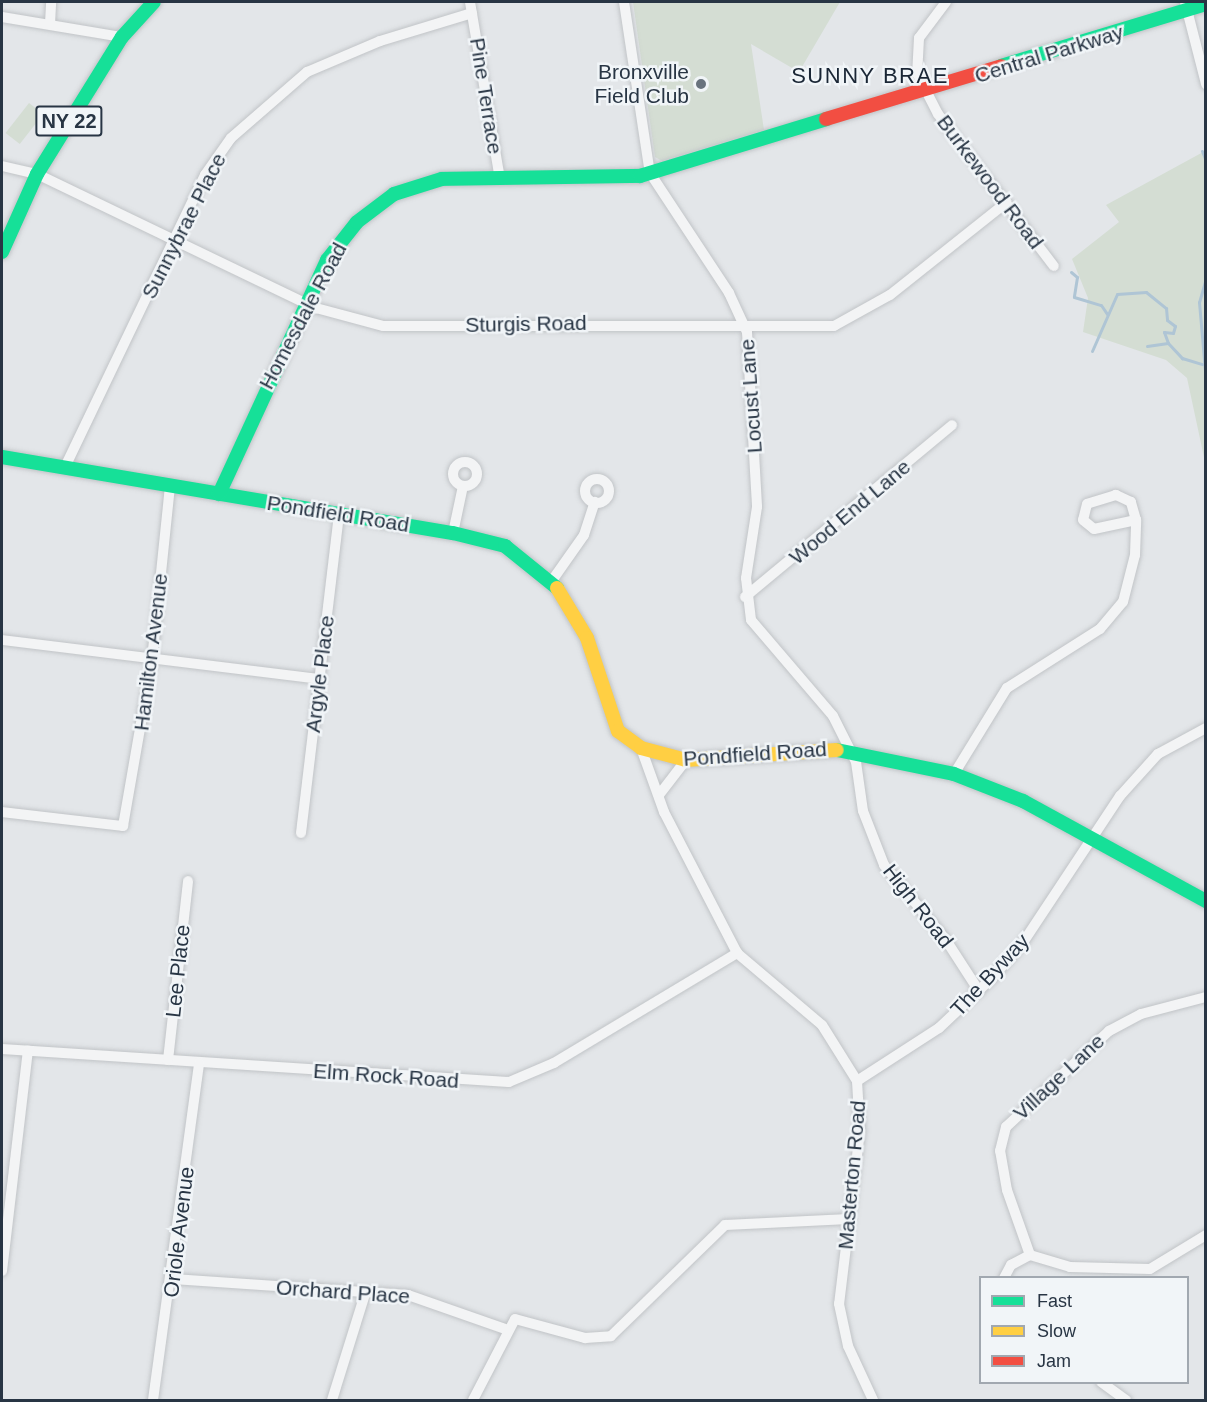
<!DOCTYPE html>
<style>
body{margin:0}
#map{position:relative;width:1207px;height:1402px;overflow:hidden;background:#e3e6e9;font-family:Arial,sans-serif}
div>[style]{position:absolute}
.green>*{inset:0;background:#d4ddd3;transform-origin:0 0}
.stream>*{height:3px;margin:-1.5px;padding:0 1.5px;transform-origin:1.5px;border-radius:1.5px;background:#afc5d5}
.roads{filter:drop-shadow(0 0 2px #c1c4c7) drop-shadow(0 0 2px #c1c4c7)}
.street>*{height:10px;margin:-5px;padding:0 5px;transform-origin:5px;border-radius:5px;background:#f3f4f5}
.street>.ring{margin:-5px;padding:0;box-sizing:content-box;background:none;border:10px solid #f3f4f5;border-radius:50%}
.fast>*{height:14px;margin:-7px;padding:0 7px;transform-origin:7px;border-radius:7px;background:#16e098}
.slow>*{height:14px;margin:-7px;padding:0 7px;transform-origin:7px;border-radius:7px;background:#ffcf43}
.jam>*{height:14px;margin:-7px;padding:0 7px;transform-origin:7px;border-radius:7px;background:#f24e42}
.dots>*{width:16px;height:16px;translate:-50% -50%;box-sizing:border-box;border:3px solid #f1f5f8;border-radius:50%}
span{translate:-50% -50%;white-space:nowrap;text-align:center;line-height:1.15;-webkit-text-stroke:5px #f1f5f8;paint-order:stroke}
.shield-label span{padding:2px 4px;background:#f1f5f8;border:2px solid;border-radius:4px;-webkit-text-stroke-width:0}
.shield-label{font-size:20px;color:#283544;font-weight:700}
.street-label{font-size:21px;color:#283544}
.poi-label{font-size:21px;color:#283544}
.right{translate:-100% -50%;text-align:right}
.neighbourhood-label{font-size:22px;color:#1a2635;letter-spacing:1.5px}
.frame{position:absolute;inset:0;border:3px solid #283544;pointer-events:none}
.legend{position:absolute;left:979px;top:1276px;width:210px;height:108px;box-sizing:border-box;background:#f1f5f8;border:2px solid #a1a8b0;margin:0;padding:8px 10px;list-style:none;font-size:18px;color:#283544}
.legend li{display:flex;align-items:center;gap:12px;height:30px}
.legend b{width:30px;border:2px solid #a1a8b0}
</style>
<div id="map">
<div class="green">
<i style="clip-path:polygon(633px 2px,840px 2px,799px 72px,751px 44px,764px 130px,662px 161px,655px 157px)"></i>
<i style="left:29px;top:103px;width:18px;height:38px;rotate:38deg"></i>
<i style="clip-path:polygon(1205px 151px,1205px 462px,1187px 378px,1166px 360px,1083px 332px,1088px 298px,1072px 259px,1119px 222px,1106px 205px)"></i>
</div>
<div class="stream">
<i style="left:1202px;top:151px;width:11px;rotate:68deg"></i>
<i style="left:1206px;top:230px;width:37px;rotate:90deg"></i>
<i style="left:1071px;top:272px;width:8px;rotate:40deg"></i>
<i style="left:1077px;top:277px;width:20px;rotate:99deg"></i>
<i style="left:1074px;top:297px;width:28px;rotate:17deg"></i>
<i style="left:1101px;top:305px;width:11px;rotate:56deg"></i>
<i style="left:1206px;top:278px;width:25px;rotate:106deg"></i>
<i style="left:1199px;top:302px;width:80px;rotate:85deg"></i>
<i style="left:1147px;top:346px;width:21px;rotate:-8deg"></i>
<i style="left:1092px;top:351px;width:62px;rotate:-66.3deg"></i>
<i style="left:1117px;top:294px;width:29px;rotate:-4deg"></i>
<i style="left:1146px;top:292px;width:26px;rotate:39deg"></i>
<i style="left:1166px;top:308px;width:12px;rotate:85deg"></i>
<i style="left:1167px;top:320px;width:10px;rotate:37deg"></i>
<i style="left:1175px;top:326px;width:7px;rotate:106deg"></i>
<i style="left:1173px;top:333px;width:9px;rotate:-174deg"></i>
<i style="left:1164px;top:332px;width:12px;rotate:70deg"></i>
<i style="left:1168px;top:343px;width:21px;rotate:47deg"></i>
<i style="left:1182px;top:358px;width:21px;rotate:17deg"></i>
</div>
<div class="roads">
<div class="street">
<i style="left:470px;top:2px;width:180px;rotate:80.4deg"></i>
<i style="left:624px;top:2px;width:173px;rotate:81.4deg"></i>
<i style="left:650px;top:173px;width:144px;rotate:56.6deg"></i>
<i style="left:729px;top:293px;width:43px;rotate:65.2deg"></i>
<i style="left:747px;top:332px;width:175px;rotate:86.7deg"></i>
<i style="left:757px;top:507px;width:72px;rotate:98.8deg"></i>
<i style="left:746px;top:578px;width:42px;rotate:83.2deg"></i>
<i style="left:751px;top:620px;width:126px;rotate:49.5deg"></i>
<i style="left:833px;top:716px;width:51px;rotate:63.4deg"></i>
<i style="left:856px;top:762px;width:49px;rotate:81.9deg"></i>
<i style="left:863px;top:811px;width:58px;rotate:68.7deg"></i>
<i style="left:884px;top:865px;width:97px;rotate:50.4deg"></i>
<i style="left:946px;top:940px;width:61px;rotate:57.1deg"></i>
<i style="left:946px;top:2px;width:45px;rotate:126.9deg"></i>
<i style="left:919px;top:38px;width:35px;rotate:93deg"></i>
<i style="left:917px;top:73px;width:46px;rotate:62.9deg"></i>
<i style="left:938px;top:114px;width:191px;rotate:52.7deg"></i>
<i style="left:1185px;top:2px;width:85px;rotate:75.6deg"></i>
<i style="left:2px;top:17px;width:122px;rotate:9.5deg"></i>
<i style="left:50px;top:24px;width:22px;rotate:-87deg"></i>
<i style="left:2px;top:166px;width:36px;rotate:13deg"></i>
<i style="left:37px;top:174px;width:310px;rotate:25.7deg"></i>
<i style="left:316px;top:308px;width:69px;rotate:15deg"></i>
<i style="left:383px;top:326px;width:451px"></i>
<i style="left:834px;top:326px;width:64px;rotate:-29deg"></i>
<i style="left:890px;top:295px;width:149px;rotate:-38.5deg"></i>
<i class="ring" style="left:453px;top:462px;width:14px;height:14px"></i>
<i style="left:65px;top:467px;width:324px;rotate:-64.4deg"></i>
<i style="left:205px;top:175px;width:45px;rotate:-54.9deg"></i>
<i style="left:231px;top:138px;width:101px;rotate:-41deg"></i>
<i style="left:307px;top:72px;width:79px;rotate:-23deg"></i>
<i style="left:380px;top:41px;width:96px;rotate:-16.9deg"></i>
<i class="ring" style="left:585px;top:479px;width:14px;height:14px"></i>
<i style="left:453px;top:533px;width:48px;rotate:-78deg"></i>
<i style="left:551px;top:582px;width:57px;rotate:-54.9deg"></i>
<i style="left:584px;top:535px;width:35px;rotate:-72deg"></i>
<i style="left:745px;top:597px;width:269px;rotate:-39.7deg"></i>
<i style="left:2px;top:640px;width:320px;rotate:7deg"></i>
<i style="left:641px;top:748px;width:68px;rotate:70.2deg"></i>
<i style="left:664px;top:812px;width:159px;rotate:62.6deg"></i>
<i style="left:737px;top:953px;width:111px;rotate:40.3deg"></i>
<i style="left:822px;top:1025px;width:66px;rotate:58deg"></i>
<i style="left:857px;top:1081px;width:50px;rotate:86.6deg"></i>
<i style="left:860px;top:1131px;width:174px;rotate:96.9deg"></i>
<i style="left:839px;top:1304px;width:43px;rotate:77.9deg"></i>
<i style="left:848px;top:1346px;width:60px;rotate:65.2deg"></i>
<i style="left:954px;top:774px;width:101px;rotate:-58.4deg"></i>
<i style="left:1007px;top:688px;width:110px;rotate:-32.4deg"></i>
<i style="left:1100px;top:629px;width:35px;rotate:-50deg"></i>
<i style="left:1123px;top:602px;width:49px;rotate:-75.7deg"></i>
<i style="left:1135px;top:555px;width:35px;rotate:-88deg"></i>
<i style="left:1136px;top:520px;width:19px;rotate:-106deg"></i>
<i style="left:1131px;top:502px;width:17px;rotate:-155deg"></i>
<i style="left:1116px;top:495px;width:30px;rotate:163deg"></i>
<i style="left:1087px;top:504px;width:16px;rotate:104deg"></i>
<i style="left:1083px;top:520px;width:14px;rotate:39deg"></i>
<i style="left:1094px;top:529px;width:43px;rotate:-12.1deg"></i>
<i style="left:659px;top:795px;width:44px;rotate:-52.4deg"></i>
<i style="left:2px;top:812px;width:122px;rotate:6.6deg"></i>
<i style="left:123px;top:826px;width:169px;rotate:-80.1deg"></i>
<i style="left:152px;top:660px;width:176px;rotate:-84.1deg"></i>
<i style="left:301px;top:833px;width:320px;rotate:-83.2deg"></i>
<i style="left:2px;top:1049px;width:508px;rotate:3.72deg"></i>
<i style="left:509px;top:1082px;width:49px;rotate:-22.9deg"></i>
<i style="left:554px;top:1063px;width:214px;rotate:-31deg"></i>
<i style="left:168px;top:1060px;width:180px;rotate:-83.6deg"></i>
<i style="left:857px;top:1081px;width:98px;rotate:-32.9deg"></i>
<i style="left:939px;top:1028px;width:73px;rotate:-43.3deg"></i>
<i style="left:992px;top:978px;width:45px;rotate:-48.6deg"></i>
<i style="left:1022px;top:944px;width:178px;rotate:-56.5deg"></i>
<i style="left:1120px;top:796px;width:57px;rotate:-47.9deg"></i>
<i style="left:1158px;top:754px;width:55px;rotate:-28.4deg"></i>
<i style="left:1030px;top:1255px;width:69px;rotate:-109.5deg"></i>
<i style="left:1007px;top:1190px;width:40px;rotate:-100deg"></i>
<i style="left:1000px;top:1151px;width:25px;rotate:-76deg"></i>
<i style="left:1006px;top:1127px;width:141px;rotate:-43deg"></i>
<i style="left:1109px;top:1031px;width:36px;rotate:-28deg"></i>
<i style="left:1141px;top:1014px;width:67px;rotate:-14.7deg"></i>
<i style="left:1030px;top:1255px;width:42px;rotate:16.7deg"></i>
<i style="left:1070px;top:1267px;width:80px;rotate:1.4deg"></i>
<i style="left:1150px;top:1269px;width:66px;rotate:-31.3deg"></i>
<i style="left:2px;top:1271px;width:222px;rotate:-83.3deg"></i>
<i style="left:1004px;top:1278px;width:15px;rotate:-62deg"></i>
<i style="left:1011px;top:1265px;width:21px;rotate:-28deg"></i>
<i style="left:173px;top:1279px;width:236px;rotate:3.9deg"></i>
<i style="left:408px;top:1295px;width:106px;rotate:19.3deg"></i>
<i style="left:1101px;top:1382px;width:31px;rotate:36deg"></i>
<i style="left:153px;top:1400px;width:340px;rotate:-82.2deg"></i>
<i style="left:332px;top:1400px;width:111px;rotate:-72.7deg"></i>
<i style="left:473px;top:1400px;width:91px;rotate:-62.6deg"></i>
<i style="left:515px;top:1319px;width:73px;rotate:15.2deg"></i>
<i style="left:585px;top:1338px;width:26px;rotate:-4deg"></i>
<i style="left:611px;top:1336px;width:159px;rotate:-44.2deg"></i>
<i style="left:725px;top:1225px;width:124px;rotate:-2.8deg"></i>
</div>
<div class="fast">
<i style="left:1001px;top:66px;width:214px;rotate:-16.8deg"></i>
<i style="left:2px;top:252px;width:85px;rotate:-65.8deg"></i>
<i style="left:37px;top:174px;width:161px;rotate:-58.2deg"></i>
<i style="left:122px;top:37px;width:47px;rotate:-47.6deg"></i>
<i style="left:2px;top:457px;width:457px;rotate:9.6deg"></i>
<i style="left:453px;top:533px;width:54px;rotate:14deg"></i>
<i style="left:505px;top:546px;width:67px;rotate:38.9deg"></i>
<i style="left:219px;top:494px;width:258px;rotate:-65.2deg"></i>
<i style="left:327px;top:260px;width:48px;rotate:-51.7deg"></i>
<i style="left:357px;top:222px;width:46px;rotate:-37.1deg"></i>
<i style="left:394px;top:194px;width:50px;rotate:-17.4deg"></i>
<i style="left:442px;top:179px;width:198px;rotate:-0.9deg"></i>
<i style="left:640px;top:176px;width:195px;rotate:-17deg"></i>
<i style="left:837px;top:750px;width:119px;rotate:11.6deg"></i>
<i style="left:954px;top:774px;width:74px;rotate:21.4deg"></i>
<i style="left:1023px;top:801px;width:209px;rotate:28.7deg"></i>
</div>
<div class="slow">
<i style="left:557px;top:588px;width:58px;rotate:59deg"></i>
<i style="left:587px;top:638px;width:98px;rotate:71.6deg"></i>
<i style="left:618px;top:731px;width:29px;rotate:36deg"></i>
<i style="left:641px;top:748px;width:47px;rotate:14.9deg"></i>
<i style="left:686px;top:760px;width:151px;rotate:-3.8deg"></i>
</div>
<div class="jam">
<i style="left:826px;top:119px;width:183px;rotate:-16.8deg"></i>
</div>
</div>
<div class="dots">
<i style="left:701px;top:84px;background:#69737e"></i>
</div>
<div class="shield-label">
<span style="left:69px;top:121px">NY 22</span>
</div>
<div class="street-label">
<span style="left:1049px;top:54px;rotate:-17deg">Central Parkway</span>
<span style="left:486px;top:96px;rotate:81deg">Pine Terrace</span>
<span style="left:990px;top:182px;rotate:53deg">Burkewood Road</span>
<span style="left:184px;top:226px;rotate:-63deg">Sunnybrae Place</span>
<span style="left:303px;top:316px;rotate:-62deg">Homesdale Road</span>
<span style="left:526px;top:324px;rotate:-1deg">Sturgis Road</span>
<span style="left:751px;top:396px;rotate:-94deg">Locust Lane</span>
<span style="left:850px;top:512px;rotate:-40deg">Wood End Lane</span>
<span style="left:338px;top:514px;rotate:9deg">Pondfield Road</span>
<span style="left:151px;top:652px;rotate:-83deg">Hamilton Avenue</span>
<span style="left:320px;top:674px;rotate:-83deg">Argyle Place</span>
<span style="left:755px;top:754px;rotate:-4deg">Pondfield Road</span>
<span style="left:918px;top:906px;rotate:52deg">High Road</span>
<span style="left:178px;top:971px;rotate:-84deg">Lee Place</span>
<span style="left:990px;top:975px;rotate:-47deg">The Byway</span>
<span style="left:386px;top:1076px;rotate:4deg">Elm Rock Road</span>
<span style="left:1059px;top:1077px;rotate:-43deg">Village Lane</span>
<span style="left:852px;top:1175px;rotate:-85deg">Masterton Road</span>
<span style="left:179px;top:1232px;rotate:-83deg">Oriole Avenue</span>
<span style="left:343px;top:1292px;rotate:4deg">Orchard Place</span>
</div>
<div class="poi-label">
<span class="right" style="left:689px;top:84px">Bronxville<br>Field Club</span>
</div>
<div class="neighbourhood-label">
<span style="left:870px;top:76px">SUNNY BRAE</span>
</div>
<div class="frame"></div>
<ul class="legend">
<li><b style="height:8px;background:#16e098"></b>Fast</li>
<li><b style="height:8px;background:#ffcf43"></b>Slow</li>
<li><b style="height:8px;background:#f24e42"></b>Jam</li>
</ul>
</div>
